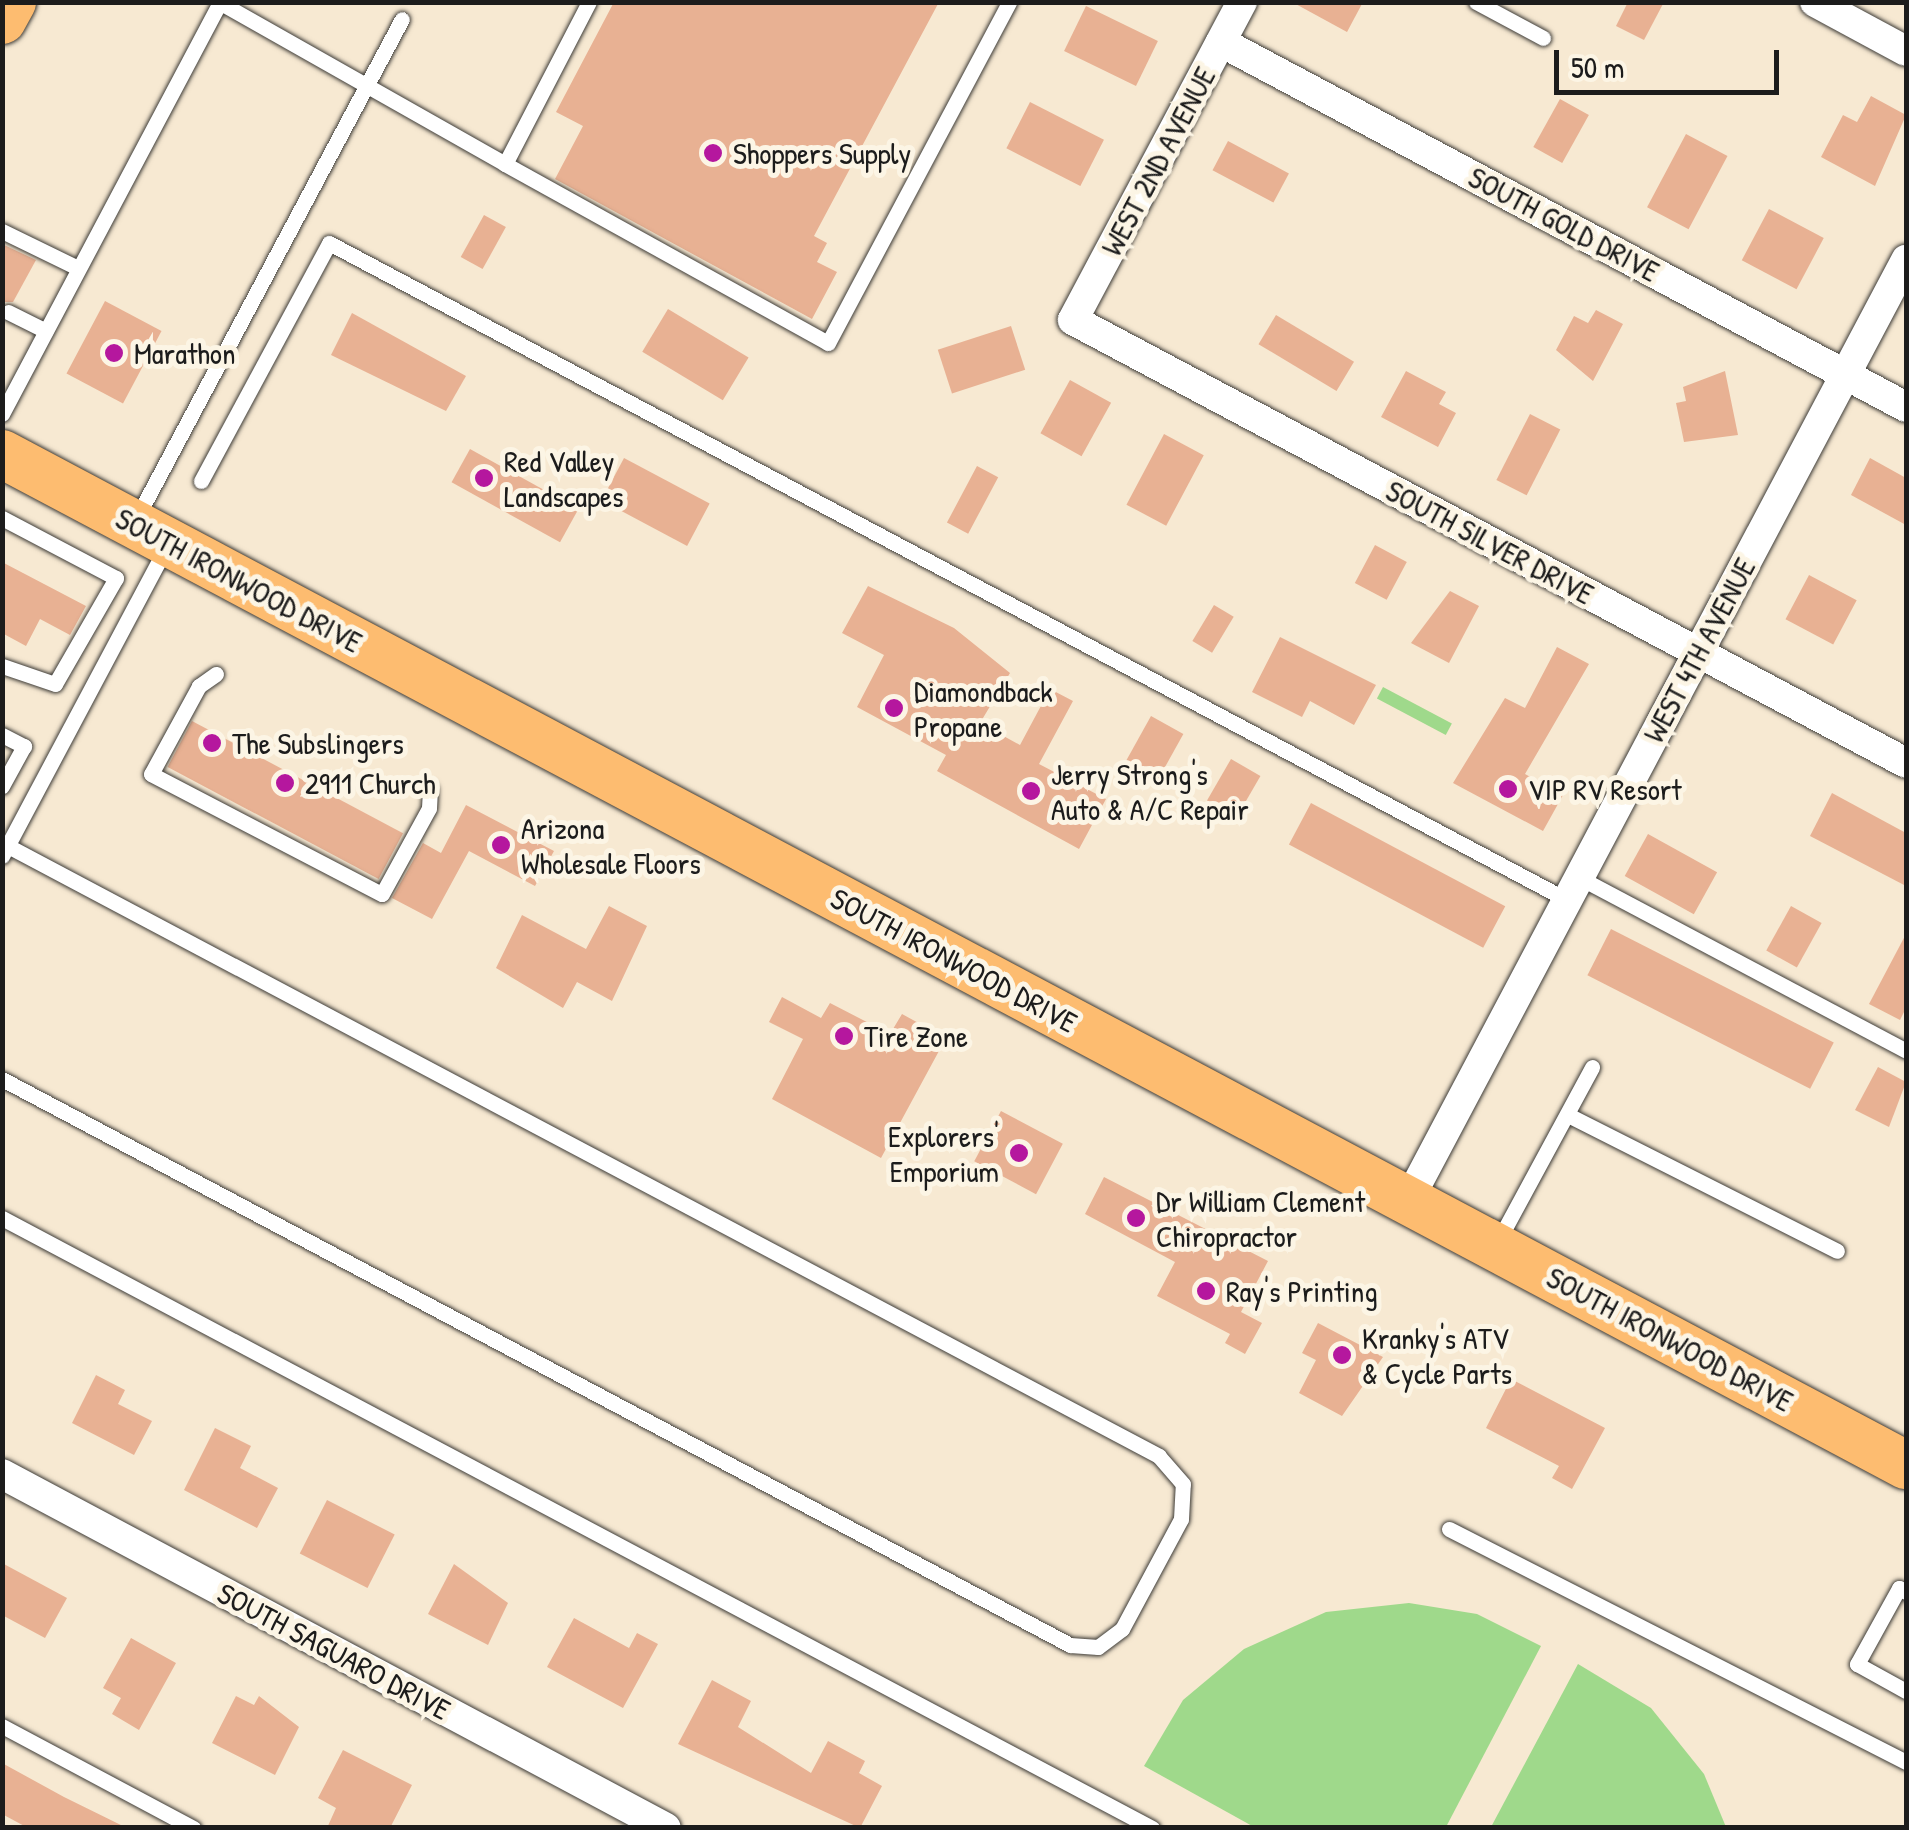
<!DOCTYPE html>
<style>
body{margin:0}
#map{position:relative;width:1909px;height:1830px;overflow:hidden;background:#f7e9d2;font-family:"Patrick Hand",sans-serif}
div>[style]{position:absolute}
.green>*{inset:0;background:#9fd98b;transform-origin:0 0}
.building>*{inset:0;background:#e8b193;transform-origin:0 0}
.roads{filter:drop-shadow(0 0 2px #3d3b37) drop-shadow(0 0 2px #3d3b37)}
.lane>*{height:15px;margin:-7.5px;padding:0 7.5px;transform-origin:7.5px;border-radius:7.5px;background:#fff}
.street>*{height:30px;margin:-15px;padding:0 15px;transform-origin:15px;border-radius:15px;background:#fff}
.primary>*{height:48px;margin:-24px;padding:0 24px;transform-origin:24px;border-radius:24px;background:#fdbc70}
.dots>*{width:28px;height:28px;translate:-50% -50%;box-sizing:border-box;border:5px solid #fcf5e5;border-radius:50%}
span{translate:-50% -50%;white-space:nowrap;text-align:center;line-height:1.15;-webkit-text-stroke:10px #fcf5e5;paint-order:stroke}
.poi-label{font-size:30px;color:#1c1c1c}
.left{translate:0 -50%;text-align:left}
.right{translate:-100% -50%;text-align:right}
.street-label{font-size:30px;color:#1c1c1c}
.frame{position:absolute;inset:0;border:5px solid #1c1c1c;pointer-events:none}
.scale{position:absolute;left:1554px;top:50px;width:225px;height:45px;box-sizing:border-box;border:5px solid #1c1c1c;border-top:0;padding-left:12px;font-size:30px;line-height:35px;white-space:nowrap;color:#1c1c1c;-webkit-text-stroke:8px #fcf5e5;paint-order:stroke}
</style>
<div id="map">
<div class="green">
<i style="left:1383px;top:687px;width:78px;height:13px;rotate:28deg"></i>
<i style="clip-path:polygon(1409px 1603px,1477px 1614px,1541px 1646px,1446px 1827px,1254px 1827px,1144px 1766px,1183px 1700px,1244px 1649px,1326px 1612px)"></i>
<i style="clip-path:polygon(1578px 1664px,1651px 1708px,1704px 1774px,1726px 1827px,1491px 1827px)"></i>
</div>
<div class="building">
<i style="clip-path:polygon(614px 2px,939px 2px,814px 236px,827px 243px,817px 262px,837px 272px,812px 319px,555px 179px,583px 126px,556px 112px)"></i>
<i style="clip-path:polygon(1292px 2px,1363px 2px,1347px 32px)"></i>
<i style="clip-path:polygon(1628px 2px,1664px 2px,1644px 40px,1616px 26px)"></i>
<i style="left:1086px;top:6px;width:80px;height:50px;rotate:26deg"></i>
<i style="clip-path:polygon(1871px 96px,1906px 115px,1875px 186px,1821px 157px,1843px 115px,1857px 122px)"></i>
<i style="left:1560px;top:99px;width:33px;height:55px;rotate:29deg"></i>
<i style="left:1030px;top:102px;width:83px;height:52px;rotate:27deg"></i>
<i style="left:1686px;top:134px;width:47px;height:83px;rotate:28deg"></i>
<i style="left:1228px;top:141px;width:69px;height:33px;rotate:28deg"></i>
<i style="left:1769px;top:209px;width:62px;height:58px;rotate:28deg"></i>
<i style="left:484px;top:215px;width:25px;height:48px;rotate:29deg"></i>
<i style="clip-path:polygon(2px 244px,36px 260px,13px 302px,2px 302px)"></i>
<i style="left:105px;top:301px;width:64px;height:82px;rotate:28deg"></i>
<i style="left:668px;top:309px;width:94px;height:50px;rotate:31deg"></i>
<i style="clip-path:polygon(1596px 310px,1623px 324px,1593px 381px,1556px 350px,1574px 316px,1588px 323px)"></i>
<i style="clip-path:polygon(352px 313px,466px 376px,446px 411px,331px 355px)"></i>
<i style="left:1276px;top:315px;width:91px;height:34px;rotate:31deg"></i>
<i style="left:1011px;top:326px;width:46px;height:77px;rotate:72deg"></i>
<i style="clip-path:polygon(1406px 371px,1446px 392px,1439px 404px,1456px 413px,1438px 447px,1381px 417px)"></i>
<i style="clip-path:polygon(1725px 371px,1738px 435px,1684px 442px,1676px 403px,1686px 401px,1683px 387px)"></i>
<i style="left:1070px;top:380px;width:47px;height:61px;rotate:29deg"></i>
<i style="left:1530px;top:414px;width:34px;height:74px;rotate:27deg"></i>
<i style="left:1164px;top:434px;width:45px;height:80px;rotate:28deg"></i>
<i style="left:470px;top:449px;width:124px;height:38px;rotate:29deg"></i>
<i style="left:624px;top:458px;width:97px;height:48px;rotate:28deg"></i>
<i style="clip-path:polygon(1870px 458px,1906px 478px,1906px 525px,1851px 495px)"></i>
<i style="left:977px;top:466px;width:24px;height:64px;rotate:28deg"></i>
<i style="left:1375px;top:545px;width:36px;height:43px;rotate:28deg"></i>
<i style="clip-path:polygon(2px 562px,86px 606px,70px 635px,40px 619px,26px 646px,2px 633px)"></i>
<i style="left:1809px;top:575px;width:54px;height:50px;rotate:28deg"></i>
<i style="clip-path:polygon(868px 586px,954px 628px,1010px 673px,980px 723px,1020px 745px,1050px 689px,1073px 701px,1039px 764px,1106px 799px,1079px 849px,937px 771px,946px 755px,857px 707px,884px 655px,842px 633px)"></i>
<i style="clip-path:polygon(1450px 591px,1479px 606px,1449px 663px,1411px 643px)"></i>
<i style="left:1214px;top:605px;width:23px;height:42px;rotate:31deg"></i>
<i style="clip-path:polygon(1280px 637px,1376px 685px,1354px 725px,1310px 701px,1302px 717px,1252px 692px)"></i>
<i style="clip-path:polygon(1557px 647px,1589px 664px,1525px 774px,1563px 795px,1543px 831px,1453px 783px,1505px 698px,1525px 708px)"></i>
<i style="left:1151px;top:716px;width:37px;height:51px;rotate:29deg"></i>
<i style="left:192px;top:721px;width:239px;height:52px;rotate:28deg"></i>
<i style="left:1231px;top:759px;width:34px;height:48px;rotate:30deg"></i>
<i style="clip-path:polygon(1832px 793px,1906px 833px,1906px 886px,1810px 836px)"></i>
<i style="left:1311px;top:803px;width:220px;height:47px;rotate:28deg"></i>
<i style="clip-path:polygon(466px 805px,554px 851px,535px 886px,469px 851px,432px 919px,392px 898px,423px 843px,441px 853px)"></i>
<i style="left:1648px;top:834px;width:79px;height:48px;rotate:29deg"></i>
<i style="clip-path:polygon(609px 906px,647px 926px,612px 1001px,577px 982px,563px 1008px,496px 968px,522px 915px,586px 949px)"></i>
<i style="left:1791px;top:906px;width:35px;height:51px;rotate:29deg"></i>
<i style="left:1611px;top:929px;width:250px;height:52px;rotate:27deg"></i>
<i style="clip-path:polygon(1906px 934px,1906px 1008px,1900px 1020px,1869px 1004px)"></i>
<i style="clip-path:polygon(782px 997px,821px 1018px,830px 1003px,890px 1034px,902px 1014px,946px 1038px,881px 1158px,772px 1099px,803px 1039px,769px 1022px)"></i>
<i style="clip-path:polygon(1878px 1067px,1906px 1082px,1889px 1127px,1855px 1110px)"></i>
<i style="left:1001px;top:1111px;width:70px;height:57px;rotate:28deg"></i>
<i style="clip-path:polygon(1104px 1177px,1268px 1261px,1241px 1312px,1262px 1323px,1245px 1354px,1225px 1343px,1230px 1334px,1157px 1296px,1175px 1262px,1085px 1214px)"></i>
<i style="clip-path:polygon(1318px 1323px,1383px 1357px,1342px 1416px,1299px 1393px,1316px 1360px,1302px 1353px)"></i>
<i style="clip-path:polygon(96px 1375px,125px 1390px,118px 1404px,152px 1421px,134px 1455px,72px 1423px)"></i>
<i style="clip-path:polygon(1511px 1379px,1605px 1428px,1572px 1489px,1552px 1478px,1559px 1466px,1486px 1428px)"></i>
<i style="clip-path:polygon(215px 1428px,251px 1446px,240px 1468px,278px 1488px,257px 1528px,184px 1490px)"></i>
<i style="left:327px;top:1500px;width:76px;height:60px;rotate:27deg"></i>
<i style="clip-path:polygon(2px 1563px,67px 1598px,45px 1638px,2px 1615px)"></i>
<i style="clip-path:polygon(454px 1564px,508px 1603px,488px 1645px,428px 1614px)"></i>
<i style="clip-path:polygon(574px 1618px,629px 1648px,637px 1633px,658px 1644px,623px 1708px,547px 1667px)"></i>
<i style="clip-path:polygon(131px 1638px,176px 1663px,139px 1730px,112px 1714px,121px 1698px,103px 1688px)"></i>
<i style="clip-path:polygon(712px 1680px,751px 1701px,738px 1727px,811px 1773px,828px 1741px,865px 1761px,859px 1773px,882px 1786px,860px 1828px,678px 1744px)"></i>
<i style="clip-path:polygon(236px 1696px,254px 1705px,259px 1696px,299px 1727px,275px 1775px,212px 1743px)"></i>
<i style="clip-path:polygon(343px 1750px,412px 1785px,390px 1828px,327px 1828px,336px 1808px,318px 1798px)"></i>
<i style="clip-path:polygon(2px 1763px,64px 1797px,127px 1828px,28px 1828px,2px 1814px)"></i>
</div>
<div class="roads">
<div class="lane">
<i style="left:219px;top:2px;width:329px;rotate:29.5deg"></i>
<i style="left:505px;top:164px;width:182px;rotate:-62.6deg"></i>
<i style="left:1476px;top:2px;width:76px;rotate:28.2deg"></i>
<i style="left:505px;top:164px;width:369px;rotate:29deg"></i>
<i style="left:828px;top:343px;width:386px;rotate:-62deg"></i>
<i style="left:2px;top:231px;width:85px;rotate:26deg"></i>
<i style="left:8px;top:312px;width:42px;rotate:26.6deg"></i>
<i style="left:2px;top:414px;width:465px;rotate:-62.1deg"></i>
<i style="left:201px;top:481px;width:270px;rotate:-61.7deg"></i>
<i style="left:329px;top:243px;width:1402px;rotate:27.95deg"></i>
<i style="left:2px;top:518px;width:129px;rotate:27.8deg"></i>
<i style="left:116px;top:578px;width:122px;rotate:119.9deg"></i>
<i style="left:55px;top:684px;width:56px;rotate:-161.2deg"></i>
<i style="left:136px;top:519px;width:566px;rotate:-61.99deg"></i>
<i style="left:216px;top:674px;width:21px;rotate:145deg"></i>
<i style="left:199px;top:686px;width:100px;rotate:118.6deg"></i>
<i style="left:151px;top:774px;width:260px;rotate:27.5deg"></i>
<i style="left:382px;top:894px;width:98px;rotate:-61.3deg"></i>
<i style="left:429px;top:808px;width:19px;rotate:-87deg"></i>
<i style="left:2px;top:735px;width:25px;rotate:27deg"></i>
<i style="left:24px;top:746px;width:46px;rotate:118.8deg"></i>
<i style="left:2px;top:856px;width:350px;rotate:-62deg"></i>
<i style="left:1578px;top:877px;width:371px;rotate:27.9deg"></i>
<i style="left:2px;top:1079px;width:1209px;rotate:27.92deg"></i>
<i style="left:1070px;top:1645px;width:28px;rotate:4deg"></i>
<i style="left:1098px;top:1647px;width:30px;rotate:-37deg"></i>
<i style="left:1122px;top:1629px;width:125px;rotate:-61.8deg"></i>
<i style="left:1181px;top:1519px;width:35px;rotate:-87deg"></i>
<i style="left:1183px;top:1484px;width:37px;rotate:-131deg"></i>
<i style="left:1159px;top:1456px;width:1303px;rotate:-152.08deg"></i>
<i style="left:1570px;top:1116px;width:299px;rotate:26.8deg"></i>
<i style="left:2px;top:1218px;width:1302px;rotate:27.94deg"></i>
<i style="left:1497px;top:1243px;width:200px;rotate:-61.6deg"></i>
<i style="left:1449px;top:1529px;width:513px;rotate:27.01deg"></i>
<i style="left:1906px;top:1592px;width:8px;rotate:-150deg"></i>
<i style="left:1899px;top:1588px;width:87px;rotate:118.9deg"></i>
<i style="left:1857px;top:1664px;width:56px;rotate:28.9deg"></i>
<i style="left:2px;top:1726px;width:217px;rotate:28.1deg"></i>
</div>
<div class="street">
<i style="left:1242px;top:2px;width:360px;rotate:118deg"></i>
<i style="left:1073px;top:320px;width:943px;rotate:28deg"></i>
<i style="left:1815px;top:2px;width:103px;rotate:28.3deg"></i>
<i style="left:1221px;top:42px;width:776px;rotate:28.05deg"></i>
<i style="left:1408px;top:1201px;width:1065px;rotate:-62.11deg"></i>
<i style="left:2px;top:1474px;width:752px;rotate:28.06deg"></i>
</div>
<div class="primary">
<i style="left:2px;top:20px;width:21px;rotate:-61deg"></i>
<i style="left:2px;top:454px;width:2156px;rotate:27.97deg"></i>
</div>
</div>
<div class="dots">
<i style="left:713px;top:153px;background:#b5179e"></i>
<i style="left:114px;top:353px;background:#b5179e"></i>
<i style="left:484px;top:478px;background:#b5179e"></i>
<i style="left:894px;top:708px;background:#b5179e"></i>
<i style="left:212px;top:743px;background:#b5179e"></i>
<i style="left:285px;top:783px;background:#b5179e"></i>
<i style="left:1508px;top:789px;background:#b5179e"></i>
<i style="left:1031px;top:791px;background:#b5179e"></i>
<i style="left:501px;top:845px;background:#b5179e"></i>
<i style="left:844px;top:1036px;background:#b5179e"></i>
<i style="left:1019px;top:1153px;background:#b5179e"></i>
<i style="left:1136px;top:1218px;background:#b5179e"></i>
<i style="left:1206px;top:1291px;background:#b5179e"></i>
<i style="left:1342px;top:1355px;background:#b5179e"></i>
</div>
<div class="poi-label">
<span class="left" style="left:733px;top:153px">Shoppers Supply</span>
<span class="left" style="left:134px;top:353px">Marathon</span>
<span class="left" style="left:504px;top:478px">Red Valley<br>Landscapes</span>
<span class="left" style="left:914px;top:708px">Diamondback<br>Propane</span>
<span class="left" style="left:232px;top:743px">The Subslingers</span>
<span class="left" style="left:1051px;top:791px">Jerry Strong's<br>Auto &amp; A/C Repair</span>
<span class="left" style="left:305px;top:783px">2911 Church</span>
<span class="left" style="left:1528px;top:789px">VIP RV Resort</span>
<span class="left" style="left:521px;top:845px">Arizona<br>Wholesale Floors</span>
<span class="left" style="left:864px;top:1036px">Tire Zone</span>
<span class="right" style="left:999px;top:1153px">Explorers'<br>Emporium</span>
<span class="left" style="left:1156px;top:1218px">Dr William Clement<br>Chiropractor</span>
<span class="left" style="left:1226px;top:1291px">Ray's Printing</span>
<span class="left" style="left:1362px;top:1355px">Kranky's ATV<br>&amp; Cycle Parts</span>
</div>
<div class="street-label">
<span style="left:1158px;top:161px;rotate:-62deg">WEST 2ND AVENUE</span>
<span style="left:1564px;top:224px;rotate:28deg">SOUTH GOLD DRIVE</span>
<span style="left:1490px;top:542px;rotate:28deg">SOUTH SILVER DRIVE</span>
<span style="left:239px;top:580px;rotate:28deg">SOUTH IRONWOOD DRIVE</span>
<span style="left:1699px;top:650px;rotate:-62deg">WEST 4TH AVENUE</span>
<span style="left:954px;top:960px;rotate:28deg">SOUTH IRONWOOD DRIVE</span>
<span style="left:1670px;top:1339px;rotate:28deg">SOUTH IRONWOOD DRIVE</span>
<span style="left:334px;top:1651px;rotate:28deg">SOUTH SAGUARO DRIVE</span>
</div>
<div class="frame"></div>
<div class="scale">50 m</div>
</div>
